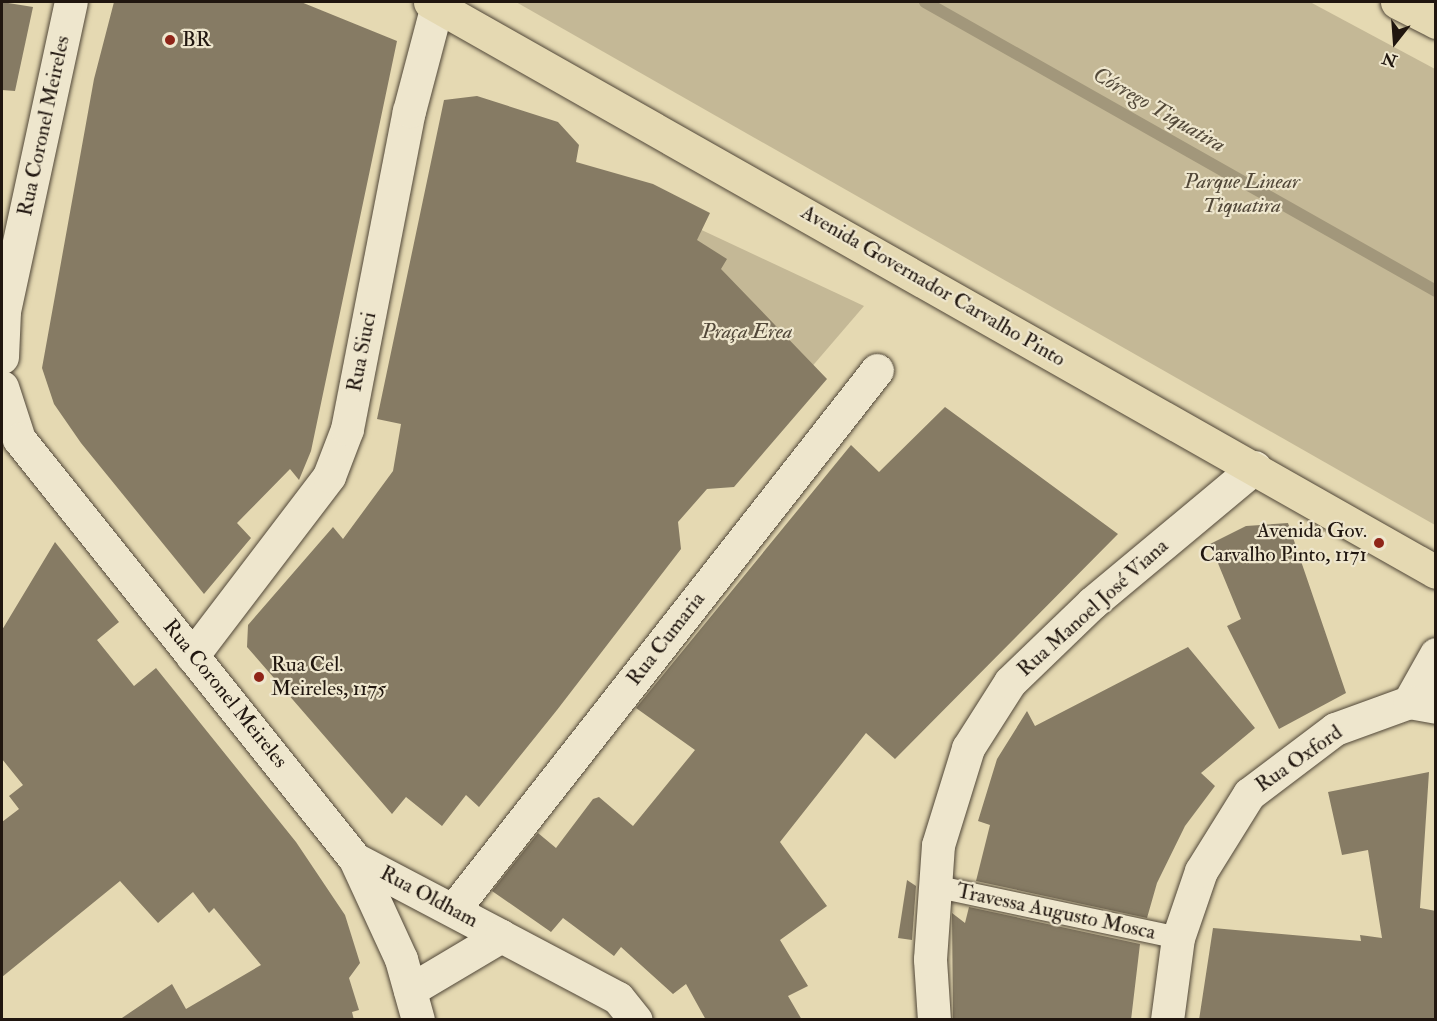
<!DOCTYPE html>
<meta charset="utf-8">
<style>
body{margin:0}
#map{position:relative;width:1437px;height:1021px;overflow:hidden;background:#e5d9b2;font-family:"IM FELL Double Pica",serif}
div>[style]{position:absolute}
.green>*{inset:0;background:#c4b896}
.stream>*{height:12px;margin:-6px;padding:0 6px;transform-origin:6px;border-radius:6px;background:#a2977b}
.building>*{inset:0;background:#867b64}
.roads{filter:drop-shadow(0 0 2px #514738) drop-shadow(0 0 2px #514738)}
.lane>*{height:22px;margin:-11px;padding:0 11px;transform-origin:11px;border-radius:11px;background:#eee6cd}
.street>*{height:33px;margin:-16.5px;padding:0 16.5px;transform-origin:16.5px;border-radius:16.5px;background:#eee6cd}
.secondary>*{height:33px;margin:-16.5px;padding:0 16.5px;transform-origin:16.5px;border-radius:16.5px;background:#eee6cd}
.primary>*{height:33px;margin:-16.5px;padding:0 16.5px;transform-origin:16.5px;border-radius:16.5px;background:#e5d9b2}
.dots>*{width:16px;height:16px;translate:-50% -50%;box-sizing:border-box;border:3px solid #eee6cd;border-radius:50%}
span{translate:-50% -50%;white-space:nowrap;text-align:center;line-height:1.15;-webkit-text-stroke:4.5px #eee6cd;paint-order:stroke}
.poi-label{font-size:21px;color:#20160f}
.left{translate:0 -50%;text-align:left}
.right{translate:-100% -50%;text-align:right}
.street-label{font-size:21px;color:#20160f}
.park-label{font-size:21px;color:#514738;font-style:italic}
.water-label{font-size:22px;color:#544a3a;font-style:italic}
.frame{position:absolute;inset:0;border:3px solid #20160f;pointer-events:none}
.north{position:absolute;left:1365px;top:12px;width:60px;height:60px;-webkit-text-stroke:4px #eee6cd;paint-order:stroke;rotate:197deg;font-size:16px;font-weight:700;line-height:24px;text-align:center;color:#20160f}
.north::after{content:'';display:block;margin:auto;width:21px;height:27px;background:#20160f;clip-path:polygon(50% 0,100% 100%,50% 72%,0 100%)}
</style>
<div id="map">
<div class="green">
<i style="clip-path:polygon(516px 2px,1310px 2px,1435px 69px,1435px 525px)"></i>
<i style="clip-path:polygon(676px 218px,864px 306px,754px 434px)"></i>
</div>
<div class="stream">
<i style="left:925px;top:2px;width:587px;rotate:29.49deg"></i>
</div>
<div class="building">
<i style="clip-path:polygon(2px 2px,33px 7px,15px 91px,2px 90px)"></i>
<i style="clip-path:polygon(114px 2px,301px 2px,397px 41px,311px 451px,299px 480px,290px 469px,237px 523px,251px 538px,204px 594px,81px 443px,54px 404px,42px 368px,94px 79px)"></i>
<i style="clip-path:polygon(477px 96px,558px 122px,579px 145px,576px 162px,653px 184px,710px 213px,697px 240px,727px 259px,721px 269px,827px 379px,734px 487px,707px 489px,678px 522px,681px 549px,557px 710px,479px 807px,466px 795px,442px 826px,406px 797px,392px 814px,247px 647px,248px 625px,333px 527px,343px 539px,393px 471px,401px 424px,377px 419px,444px 100px)"></i>
<i style="clip-path:polygon(945px 407px,1118px 534px,895px 759px,866px 733px,780px 842px,827px 906px,780px 940px,808px 986px,788px 996px,802px 1020px,706px 1020px,686px 984px,673px 994px,621px 947px,614px 956px,563px 918px,551px 932px,492px 891px,538px 833px,556px 848px,593px 799px,599px 797px,633px 826px,695px 750px,636px 708px,851px 445px,879px 472px)"></i>
<i style="clip-path:polygon(1288px 523px,1346px 693px,1279px 729px,1227px 626px,1241px 619px,1210px 544px,1246px 526px)"></i>
<i style="clip-path:polygon(55px 542px,119px 622px,97px 640px,134px 686px,156px 668px,296px 842px,345px 915px,360px 963px,349px 978px,359px 1010px,352px 1012px,354px 1020px,119px 1020px,172px 984px,186px 1009px,261px 965px,214px 908px,209px 913px,193px 892px,158px 923px,120px 881px,2px 977px,2px 822px,19px 809px,9px 796px,23px 785px,2px 759px,2px 630px)"></i>
<i style="clip-path:polygon(1188px 647px,1255px 728px,1201px 773px,1215px 786px,1185px 826px,1157px 883px,1147px 918px,976px 881px,990px 825px,978px 821px,997px 759px,1027px 711px,1035px 726px)"></i>
<i style="clip-path:polygon(1429px 772px,1420px 908px,1436px 911px,1436px 1020px,1199px 1020px,1213px 928px,1361px 941px,1360px 935px,1382px 938px,1368px 850px,1342px 855px,1328px 792px)"></i>
<i style="clip-path:polygon(907px 880px,916px 886px,912px 940px,898px 938px)"></i>
<i style="clip-path:polygon(969px 907px,1140px 944px,1131px 1020px,953px 1020px,952px 913px,965px 923px)"></i>
</div>
<div class="roads">
<div class="lane">
<i style="left:934px;top:886px;width:249px;rotate:12deg"></i>
</div>
<div class="street">
<i style="left:192px;top:656px;width:226px;rotate:-52.7deg"></i>
<i style="left:329px;top:476px;width:50px;rotate:-69deg"></i>
<i style="left:347px;top:429px;width:324px;rotate:-79deg"></i>
<i style="left:409px;top:111px;width:110px;rotate:-75.2deg"></i>
<i style="left:1409px;top:702px;width:55px;rotate:-60.6deg"></i>
<i style="left:355px;top:859px;width:165px;rotate:27.8deg"></i>
<i style="left:501px;top:936px;width:106px;rotate:149.3deg"></i>
<i style="left:454px;top:909px;width:685px;rotate:-51.88deg"></i>
<i style="left:501px;top:936px;width:132px;rotate:27.9deg"></i>
<i style="left:618px;top:998px;width:28px;rotate:51deg"></i>
<i style="left:934px;top:1020px;width:61px;rotate:-93.8deg"></i>
<i style="left:930px;top:959px;width:114px;rotate:-86deg"></i>
<i style="left:938px;top:845px;width:102px;rotate:-72.8deg"></i>
<i style="left:968px;top:748px;width:78px;rotate:-57.5deg"></i>
<i style="left:1010px;top:682px;width:114px;rotate:-43.9deg"></i>
<i style="left:1092px;top:603px;width:212px;rotate:-39.8deg"></i>
<i style="left:1167px;top:1020px;width:83px;rotate:-82.4deg"></i>
<i style="left:1178px;top:938px;width:71px;rotate:-71.1deg"></i>
<i style="left:1201px;top:871px;width:91px;rotate:-58.1deg"></i>
<i style="left:1249px;top:794px;width:108px;rotate:-37.1deg"></i>
<i style="left:1335px;top:729px;width:79px;rotate:-20deg"></i>
<i style="left:1409px;top:702px;width:27px;rotate:10deg"></i>
</div>
<div class="secondary">
<i style="left:2px;top:357px;width:46px;rotate:-87.5deg"></i>
<i style="left:4px;top:311px;width:316px;rotate:-77.8deg"></i>
<i style="left:2px;top:387px;width:55px;rotate:71.9deg"></i>
<i style="left:19px;top:439px;width:538px;rotate:51.34deg"></i>
<i style="left:355px;top:859px;width:110px;rotate:65.3deg"></i>
<i style="left:401px;top:959px;width:63px;rotate:74.4deg"></i>
</div>
<div class="primary">
<i style="left:430px;top:2px;width:1156px;rotate:29.54deg"></i>
<i style="left:1397px;top:2px;width:44px;rotate:27.1deg"></i>
</div>
</div>
<div class="dots">
<i style="left:170px;top:40px;background:#8f2418"></i>
<i style="left:1379px;top:543px;background:#8f2418"></i>
<i style="left:259px;top:677px;background:#8f2418"></i>
</div>
<div class="poi-label">
<span class="left" style="left:182px;top:40px">BR</span>
<span class="right" style="left:1367px;top:543px">Avenida Gov.<br>Carvalho Pinto, 1171</span>
<span class="left" style="left:271px;top:677px">Rua Cel.<br>Meireles, 1175</span>
</div>
<div class="street-label">
<span style="left:44px;top:126px;rotate:-78deg">Rua Coronel Meireles</span>
<span style="left:933px;top:286px;rotate:30deg">Avenida Governador Carvalho Pinto</span>
<span style="left:362px;top:352px;rotate:-79deg">Rua Siuci</span>
<span style="left:1093px;top:608px;rotate:-42deg">Rua Manoel José Viana</span>
<span style="left:666px;top:639px;rotate:-52deg">Rua Cumaria</span>
<span style="left:225px;top:694px;rotate:51deg">Rua Coronel Meireles</span>
<span style="left:1299px;top:759px;rotate:-35deg">Rua Oxford</span>
<span style="left:429px;top:897px;rotate:28deg">Rua Oldham</span>
<span style="left:1056px;top:912px;rotate:12deg">Travessa Augusto Mosca</span>
</div>
<div class="park-label">
<span style="left:1242px;top:194px">Parque Linear<br>Tiquatira</span>
<span style="left:747px;top:332px">Praça Erea</span>
</div>
<div class="water-label">
<span style="left:1159px;top:110px;rotate:30deg">Córrego Tiquatira</span>
</div>
<div class="frame"></div>
<div class="north">N</div>
</div>
